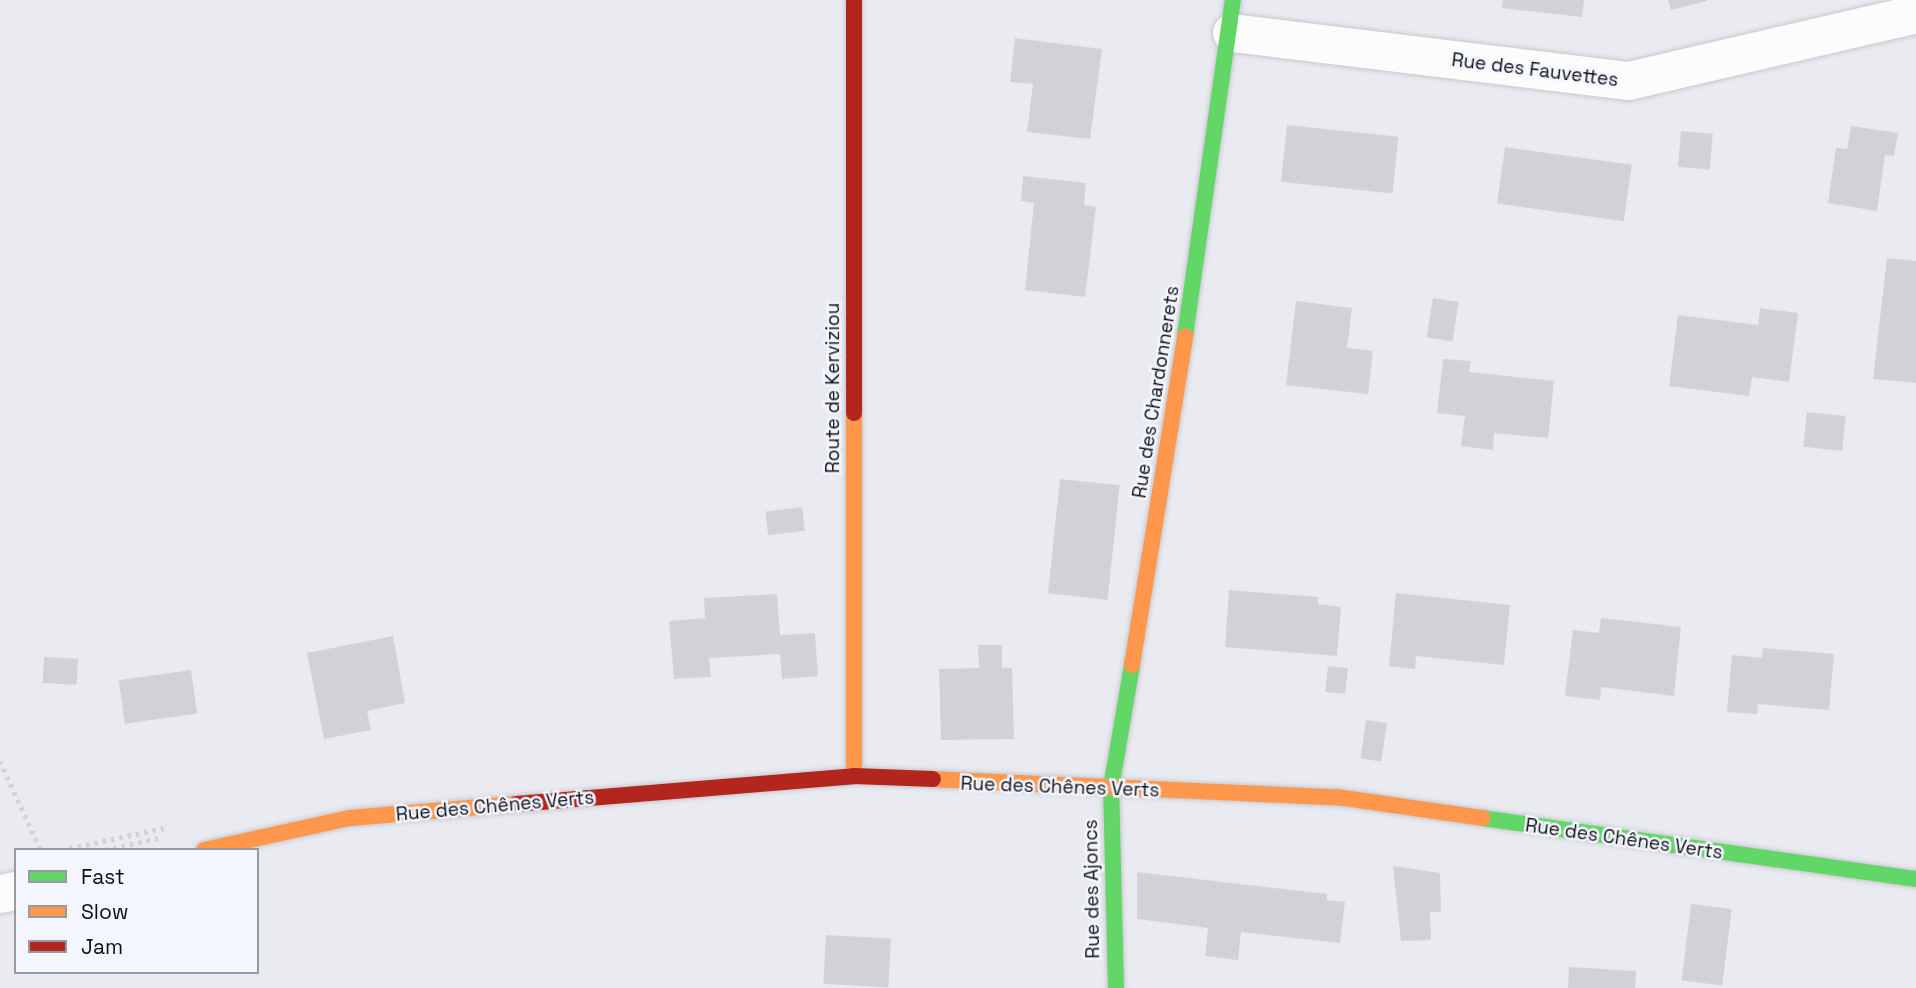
<!DOCTYPE html>
<meta charset="utf-8">
<style>
body{margin:0}
#map{position:relative;width:1916px;height:988px;overflow:hidden;background:#eaebf1;font-family:"Space Grotesk",sans-serif}
div>[style]{position:absolute}
.building>*{inset:0;background:#d2d1d5;transform-origin:0 0}
.path>*{height:4.5px;margin-top:-2.25px;transform-origin:0;background:repeating-linear-gradient(90deg,#d2d2d4 0 3.5px,transparent 0 8.5px)}
.roads{filter:drop-shadow(0 0 2px #c7c8cd) drop-shadow(0 0 2px #c7c8cd)}
.street>*{height:38px;margin:-19px;padding:0 19px;transform-origin:19px;border-radius:19px;background:#fcfcfd}
.fast>*{height:16px;margin:-8px;padding:0 8px;transform-origin:8px;border-radius:8px;background:#63d668}
.slow>*{height:16px;margin:-8px;padding:0 8px;transform-origin:8px;border-radius:8px;background:#ff974d}
.jam>*{height:16px;margin:-8px;padding:0 8px;transform-origin:8px;border-radius:8px;background:#b3261e}
span{translate:-50% -50%;white-space:nowrap;text-align:center;line-height:1.15;-webkit-text-stroke:5px #f4f6ff;paint-order:stroke}
.street-label{font-size:19px;color:#0f0f13}
.legend{position:absolute;left:14px;top:848px;width:245px;height:126px;box-sizing:border-box;background:#f4f6ff;border:2px solid #989aa1;margin:0;padding:9px 12px;list-style:none;font-size:21px;color:#0f0f13}
.legend li{display:flex;align-items:center;gap:14px;height:35px}
.legend b{width:35px;border:2px solid #989aa1}
</style>
<div id="map">
<div class="building">
<i style="clip-path:polygon(1503px 0,1584px 0,1582px 17px,1502px 8px)"></i>
<i style="clip-path:polygon(1668px 0,1707px 0,1707px 1px,1671px 10px)"></i>
<i style="clip-path:polygon(1015px 38px,1102px 49px,1090px 139px,1027px 132px,1033px 84px,1010px 82px)"></i>
<i style="left:1287px;top:125px;width:112px;height:57px;rotate:6deg"></i>
<i style="clip-path:polygon(1851px 126px,1898px 133px,1894px 156px,1885px 155px,1877px 211px,1828px 203px,1836px 148px,1847px 149px)"></i>
<i style="left:1681px;top:131px;width:32px;height:36px;rotate:5deg"></i>
<i style="left:1505px;top:147px;width:128px;height:57px;rotate:8deg"></i>
<i style="clip-path:polygon(1023px 176px,1086px 183px,1084px 205px,1096px 207px,1085px 297px,1025px 290px,1034px 203px,1021px 201px)"></i>
<i style="clip-path:polygon(1887px 258px,1916px 261px,1916px 383px,1873px 379px)"></i>
<i style="left:1433px;top:298px;width:26px;height:40px;rotate:9deg"></i>
<i style="clip-path:polygon(1296px 301px,1352px 308px,1347px 348px,1373px 351px,1368px 394px,1286px 385px)"></i>
<i style="clip-path:polygon(1760px 308px,1798px 313px,1789px 382px,1752px 377px,1749px 396px,1669px 386px,1678px 315px,1758px 325px)"></i>
<i style="clip-path:polygon(1443px 359px,1471px 361px,1469px 372px,1554px 381px,1548px 438px,1494px 433px,1493px 450px,1461px 446px,1465px 416px,1437px 413px)"></i>
<i style="left:1807px;top:412px;width:39px;height:35px;rotate:6deg"></i>
<i style="left:1060px;top:479px;width:60px;height:115px;rotate:6deg"></i>
<i style="left:802px;top:507px;width:24px;height:37px;rotate:83deg"></i>
<i style="clip-path:polygon(1229px 590px,1318px 597px,1318px 604px,1341px 607px,1337px 656px,1225px 647px)"></i>
<i style="clip-path:polygon(1396px 593px,1510px 605px,1504px 665px,1416px 656px,1415px 669px,1389px 666px)"></i>
<i style="clip-path:polygon(777px 594px,780px 635px,815px 633px,818px 676px,782px 679px,780px 654px,709px 658px,711px 677px,674px 679px,669px 621px,705px 618px,704px 598px)"></i>
<i style="clip-path:polygon(1601px 618px,1681px 627px,1674px 696px,1601px 687px,1600px 700px,1565px 696px,1573px 630px,1599px 633px)"></i>
<i style="clip-path:polygon(393px 636px,405px 703px,367px 711px,371px 730px,324px 739px,307px 653px)"></i>
<i style="clip-path:polygon(978px 645px,1002px 645px,1002px 668px,1012px 668px,1014px 739px,941px 740px,939px 669px,979px 668px)"></i>
<i style="clip-path:polygon(1763px 648px,1834px 654px,1829px 710px,1758px 704px,1757px 714px,1727px 712px,1732px 655px,1762px 658px)"></i>
<i style="left:44px;top:657px;width:34px;height:26px;rotate:3deg"></i>
<i style="left:1328px;top:666px;width:20px;height:26px;rotate:6deg"></i>
<i style="left:191px;top:670px;width:44px;height:73px;rotate:82deg"></i>
<i style="left:1366px;top:720px;width:21px;height:39px;rotate:8deg"></i>
<i style="clip-path:polygon(1393px 866px,1440px 873px,1441px 912px,1430px 912px,1431px 940px,1401px 941px)"></i>
<i style="clip-path:polygon(1137px 872px,1327px 894px,1327px 900px,1345px 902px,1340px 943px,1241px 932px,1238px 960px,1205px 956px,1208px 928px,1137px 919px)"></i>
<i style="left:1691px;top:904px;width:41px;height:77px;rotate:7deg"></i>
<i style="left:826px;top:935px;width:65px;height:49px;rotate:3deg"></i>
<i style="clip-path:polygon(1569px 967px,1636px 971px,1635px 988px,1568px 988px)"></i>
</div>
<div class="path">
<i style="left:0;top:761px;width:98px;rotate:65.3deg"></i>
<i style="left:61px;top:850px;width:105px;rotate:-12.1deg"></i>
<i style="left:105px;top:850px;width:59px;rotate:-12.6deg"></i>
</div>
<div class="roads">
<div class="street">
<i style="left:1232px;top:33px;width:400px;rotate:6.9deg"></i>
<i style="left:1629px;top:81px;width:295px;rotate:-13.1deg"></i>
<i style="left:0;top:894px;width:16px;rotate:-11deg"></i>
</div>
<div class="fast">
<i style="left:1185px;top:336px;width:339px;rotate:-81.9deg"></i>
<i style="left:1482px;top:818px;width:438px;rotate:8deg"></i>
<i style="left:1116px;top:988px;width:200px;rotate:-91.4deg"></i>
<i style="left:1111px;top:788px;width:125px;rotate:-80.3deg"></i>
</div>
<div class="slow">
<i style="left:854px;top:413px;width:363px;rotate:90deg"></i>
<i style="left:1132px;top:665px;width:333px;rotate:-80.8deg"></i>
<i style="left:933px;top:779px;width:404px;rotate:2.6deg"></i>
<i style="left:1337px;top:797px;width:147px;rotate:8.2deg"></i>
<i style="left:204px;top:850px;width:149px;rotate:-12.4deg"></i>
<i style="left:350px;top:818px;width:167px;rotate:-4.8deg"></i>
</div>
<div class="jam">
<i style="left:854px;top:0;width:413px;rotate:90deg"></i>
<i style="left:516px;top:804px;width:339px;rotate:-4.7deg"></i>
<i style="left:854px;top:776px;width:79px;rotate:2.2deg"></i>
</div>
</div>
<div class="street-label">
<span style="left:1535px;top:70px;rotate:7deg">Rue des Fauvettes</span>
<span style="left:833px;top:388px;rotate:-90deg">Route de Kerviziou</span>
<span style="left:1156px;top:392px;rotate:-81deg">Rue des Chardonnerets</span>
<span style="left:1060px;top:787px;rotate:2deg">Rue des Chênes Verts</span>
<span style="left:495px;top:806px;rotate:-5deg">Rue des Chênes Verts</span>
<span style="left:1624px;top:839px;rotate:8deg">Rue des Chênes Verts</span>
<span style="left:1092px;top:889px;rotate:-91deg">Rue des Ajoncs</span>
</div>
<ul class="legend">
<li><b style="height:9px;background:#63d668"></b>Fast</li>
<li><b style="height:9px;background:#ff974d"></b>Slow</li>
<li><b style="height:9px;background:#b3261e"></b>Jam</li>
</ul>
</div>
